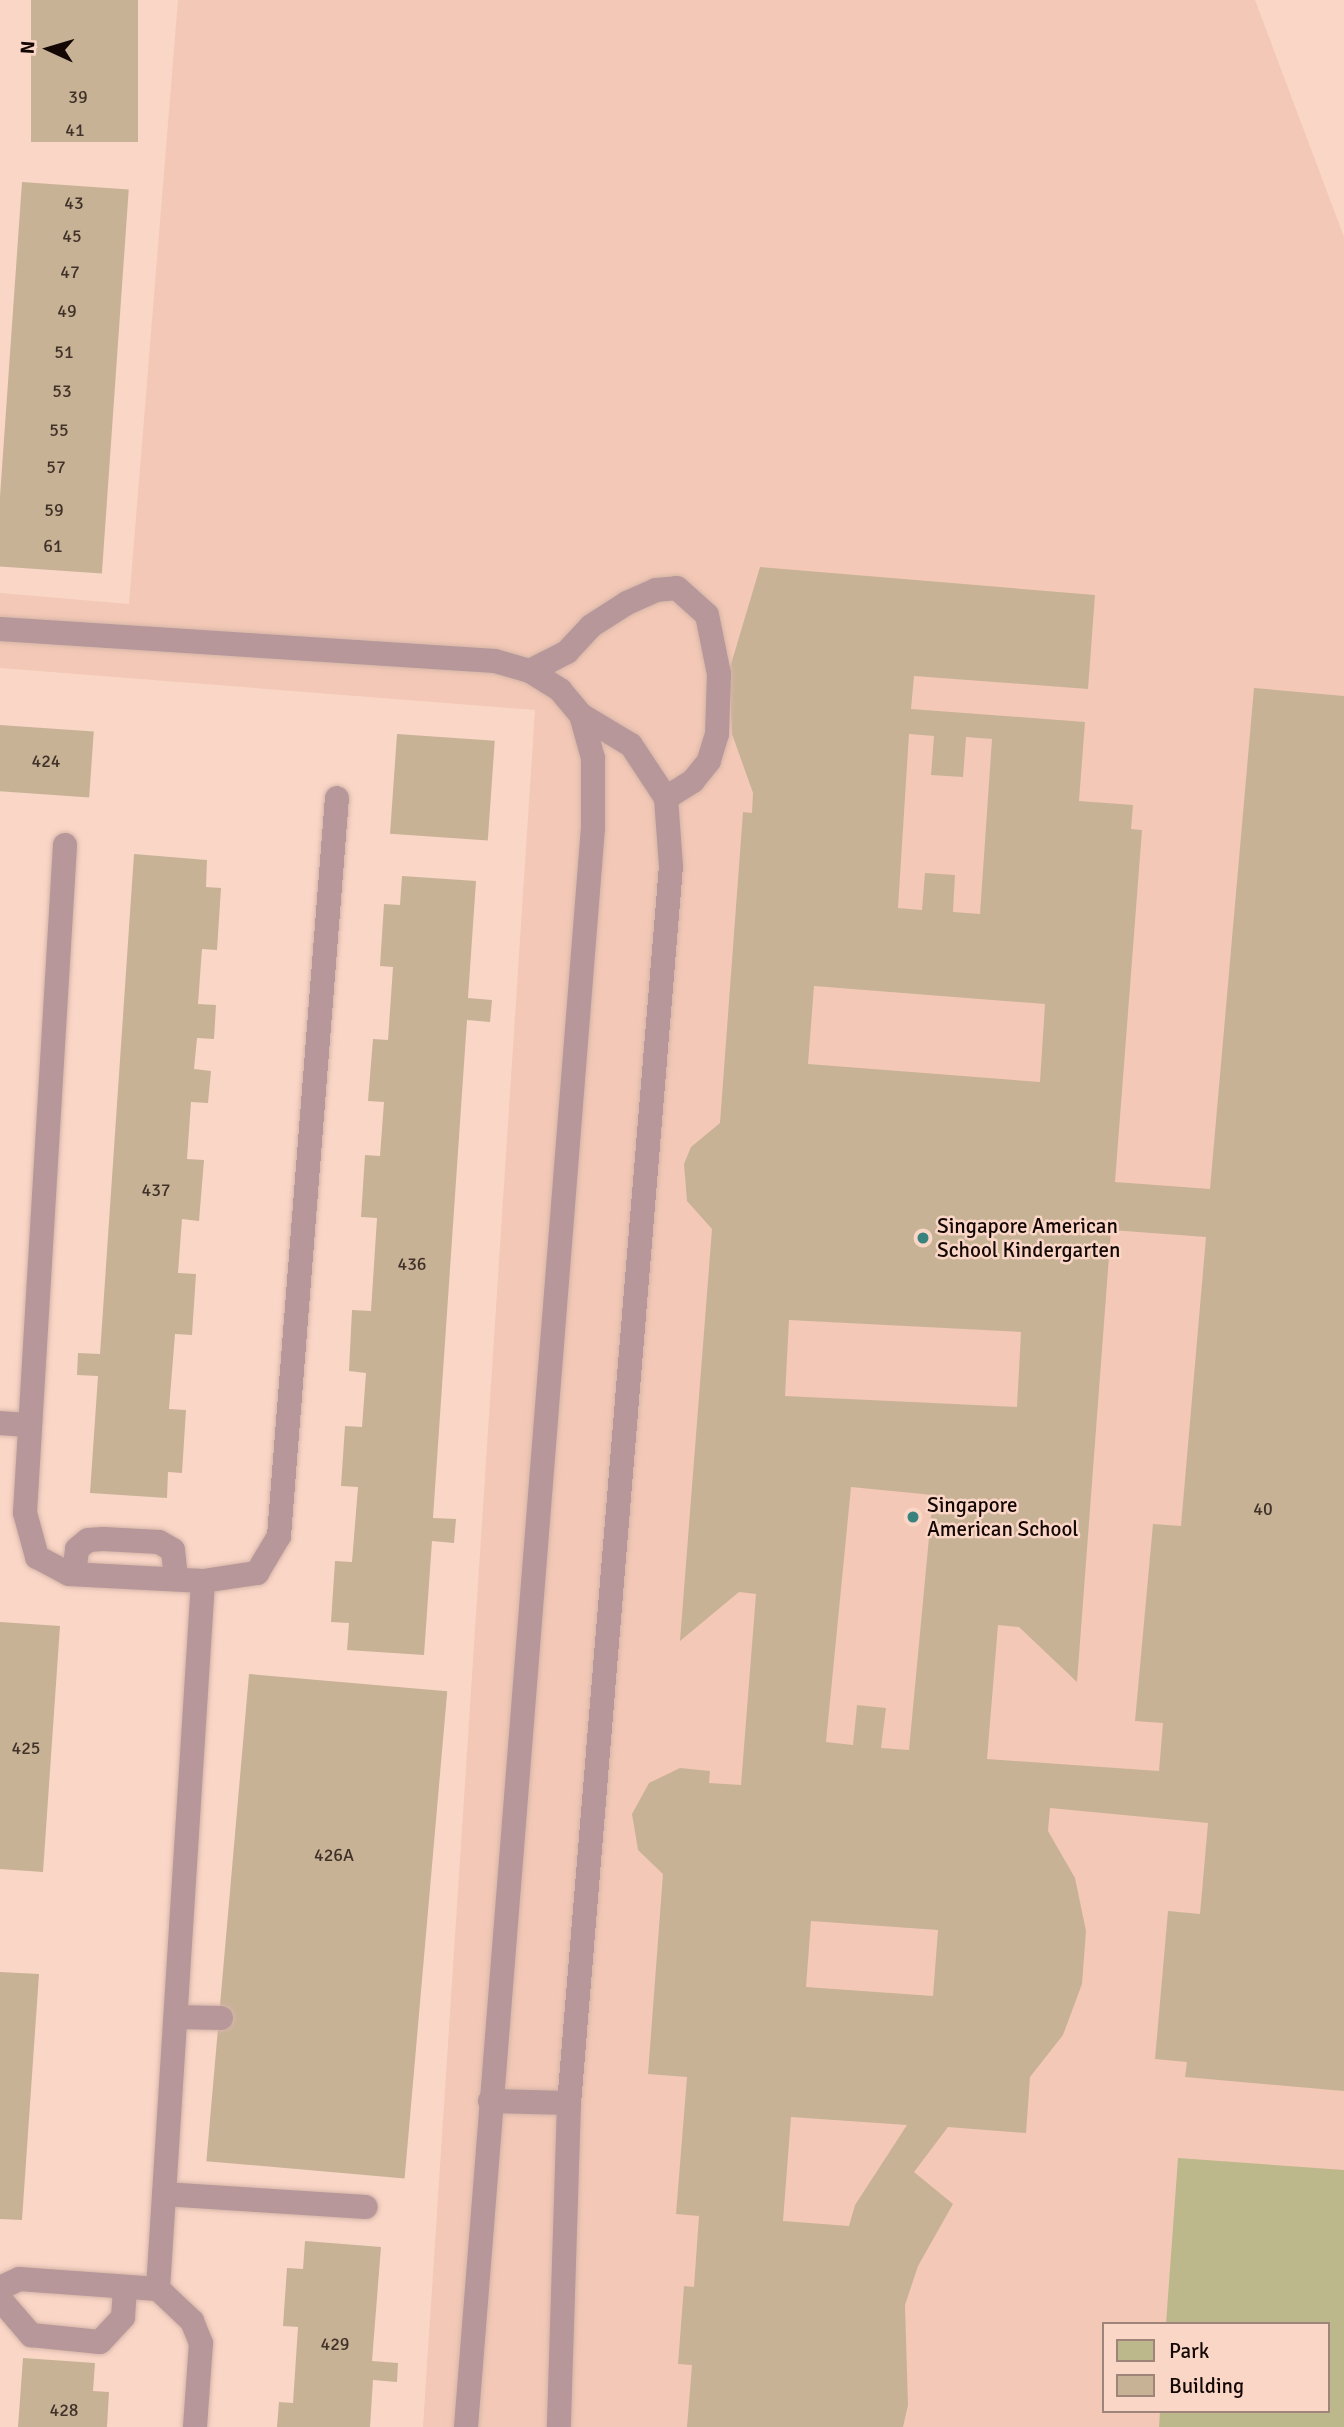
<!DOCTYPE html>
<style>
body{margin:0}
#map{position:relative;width:1344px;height:2427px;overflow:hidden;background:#fad6c7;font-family:Signika,sans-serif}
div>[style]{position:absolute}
.built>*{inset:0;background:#f3c8b6}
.green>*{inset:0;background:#bdb88b}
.building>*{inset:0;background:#c8b296;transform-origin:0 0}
.roads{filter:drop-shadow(0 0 2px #d5b5a8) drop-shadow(0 0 2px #d5b5a8)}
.service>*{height:24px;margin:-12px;padding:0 12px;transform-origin:12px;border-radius:12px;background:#b79799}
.dots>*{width:19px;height:19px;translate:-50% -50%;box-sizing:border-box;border:4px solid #fad6c7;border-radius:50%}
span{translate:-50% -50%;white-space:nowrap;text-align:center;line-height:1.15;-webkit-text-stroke:5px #fad6c7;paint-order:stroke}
.number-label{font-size:18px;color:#413229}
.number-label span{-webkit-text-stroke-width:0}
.poi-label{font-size:21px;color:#140805}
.left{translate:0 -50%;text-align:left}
.legend{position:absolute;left:1102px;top:2322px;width:228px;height:91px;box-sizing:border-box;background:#fad6c7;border:2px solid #9e8479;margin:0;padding:9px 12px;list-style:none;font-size:21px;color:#140805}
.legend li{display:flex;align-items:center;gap:14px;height:35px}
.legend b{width:35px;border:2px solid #9e8479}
.north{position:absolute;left:14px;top:14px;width:70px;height:70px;-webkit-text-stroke:5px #fad6c7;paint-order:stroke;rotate:274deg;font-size:19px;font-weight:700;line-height:28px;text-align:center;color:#140805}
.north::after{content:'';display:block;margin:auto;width:24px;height:32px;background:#140805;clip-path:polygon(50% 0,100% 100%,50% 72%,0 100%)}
</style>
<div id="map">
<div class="built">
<i style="clip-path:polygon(evenodd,178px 0,1255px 0,1344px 237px,1344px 2427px,423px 2427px,535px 710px,0 668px,0 593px,129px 604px,178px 0,1104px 2324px,1328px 2324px,1328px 2411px,1104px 2411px,1104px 2324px)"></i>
</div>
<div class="green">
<i style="clip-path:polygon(1178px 2158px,1344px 2170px,1344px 2427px,1159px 2427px,1160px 2411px,1328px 2411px,1328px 2324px,1166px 2324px)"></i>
</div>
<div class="building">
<i style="left:31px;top:0;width:107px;height:142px"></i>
<i style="left:22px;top:182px;width:107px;height:385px;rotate:4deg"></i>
<i style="clip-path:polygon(evenodd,760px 567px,1095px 595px,1088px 689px,914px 676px,911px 709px,1085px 722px,1079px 801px,1133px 805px,1131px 829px,1142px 830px,1115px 1182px,1210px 1189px,1254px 688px,1344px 696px,1344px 2091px,1185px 2077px,1187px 2062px,1155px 2059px,1168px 1911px,1200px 1914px,1208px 1823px,1050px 1808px,1048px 1831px,1075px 1878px,1086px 1931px,1082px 1984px,1063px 2035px,1030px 2077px,1026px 2133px,948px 2127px,914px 2172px,953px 2204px,918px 2266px,905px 2305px,908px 2405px,903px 2427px,687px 2427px,692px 2365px,678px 2364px,684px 2286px,694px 2287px,699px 2216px,676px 2214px,687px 2077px,648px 2074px,663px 1874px,638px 1850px,632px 1814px,649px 1783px,680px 1768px,710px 1771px,709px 1783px,741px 1785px,756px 1594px,739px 1592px,680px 1641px,712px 1229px,687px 1201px,684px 1164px,691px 1147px,720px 1123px,743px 812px,752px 813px,753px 793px,732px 734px,729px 671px,760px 567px,909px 734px,934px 736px,931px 775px,963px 777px,966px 737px,992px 739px,980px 914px,953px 912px,955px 875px,925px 873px,922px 910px,898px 908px,909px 734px,760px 567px,814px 986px,1045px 1004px,1040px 1082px,808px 1064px,814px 986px,760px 567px,1111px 1230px,1206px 1237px,1181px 1526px,1153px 1524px,1135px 1721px,1163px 1723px,1159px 1771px,987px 1759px,998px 1625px,1019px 1627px,1077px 1682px,1111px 1230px,760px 567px,789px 1320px,1021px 1332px,1017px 1407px,785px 1396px,789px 1320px,760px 567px,851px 1487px,933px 1495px,909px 1750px,881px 1748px,886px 1708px,857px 1705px,853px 1745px,826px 1742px,851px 1487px,760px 567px,811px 1921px,938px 1930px,933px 1996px,806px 1987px,811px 1921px,760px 567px,791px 2117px,907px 2125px,855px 2205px,849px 2226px,783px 2221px,791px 2117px)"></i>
<i style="left:0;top:725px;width:94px;height:66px;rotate:4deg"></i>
<i style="left:397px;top:734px;width:98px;height:100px;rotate:4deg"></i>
<i style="clip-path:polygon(134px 854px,207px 860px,206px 887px,221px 888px,217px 950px,202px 949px,198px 1004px,216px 1005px,214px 1039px,197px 1038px,194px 1069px,211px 1071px,208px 1103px,191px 1102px,187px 1159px,204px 1160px,199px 1221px,182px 1219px,178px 1273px,196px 1274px,192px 1335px,175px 1334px,169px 1409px,186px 1410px,182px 1473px,168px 1472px,167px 1498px,90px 1493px,98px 1376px,77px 1375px,78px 1353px,100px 1354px)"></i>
<i style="clip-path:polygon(402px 876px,476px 881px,468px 998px,492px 1000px,490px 1022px,467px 1020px,433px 1518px,456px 1519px,454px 1543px,432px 1541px,424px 1655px,347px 1650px,349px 1623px,331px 1622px,335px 1561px,352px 1562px,358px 1487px,341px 1486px,345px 1426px,362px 1427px,366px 1373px,349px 1371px,352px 1310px,371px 1311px,377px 1218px,361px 1217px,365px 1155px,380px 1156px,384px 1102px,368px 1101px,373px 1039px,388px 1040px,393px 967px,380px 966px,384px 904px,400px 905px)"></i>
<i style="clip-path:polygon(0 1622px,60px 1626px,43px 1872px,0 1869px)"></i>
<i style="left:249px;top:1674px;width:199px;height:489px;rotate:5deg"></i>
<i style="clip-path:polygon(0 1972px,39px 1974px,22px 2220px,0 2219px)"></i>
<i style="clip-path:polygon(305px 2241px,381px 2247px,372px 2361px,398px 2363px,397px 2382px,373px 2380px,370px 2427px,277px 2427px,279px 2402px,293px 2403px,298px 2327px,283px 2326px,287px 2268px,303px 2269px)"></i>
<i style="clip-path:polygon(23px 2358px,95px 2363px,93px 2391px,109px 2392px,107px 2427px,18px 2427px)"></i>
</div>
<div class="roads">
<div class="service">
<i style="left:0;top:629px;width:496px;rotate:3.7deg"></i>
<i style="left:495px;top:661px;width:36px;rotate:16deg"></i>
<i style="left:530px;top:671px;width:36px;rotate:32deg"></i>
<i style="left:560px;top:690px;width:33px;rotate:50deg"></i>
<i style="left:581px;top:715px;width:58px;rotate:31deg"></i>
<i style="left:631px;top:745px;width:64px;rotate:56.6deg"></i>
<i style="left:666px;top:798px;width:68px;rotate:85.8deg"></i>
<i style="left:671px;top:866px;width:1241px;rotate:94.71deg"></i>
<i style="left:569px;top:2103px;width:324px;rotate:91.8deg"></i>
<i style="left:530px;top:671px;width:42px;rotate:-27.2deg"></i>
<i style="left:567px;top:652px;width:35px;rotate:-47deg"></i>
<i style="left:591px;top:626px;width:43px;rotate:-32.6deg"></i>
<i style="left:627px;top:603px;width:32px;rotate:-24deg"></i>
<i style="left:656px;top:590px;width:21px;rotate:-5deg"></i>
<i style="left:677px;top:588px;width:40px;rotate:42deg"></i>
<i style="left:707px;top:615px;width:60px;rotate:78.5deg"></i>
<i style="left:719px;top:674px;width:60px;rotate:91.9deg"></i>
<i style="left:717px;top:734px;width:28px;rotate:107deg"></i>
<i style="left:709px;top:761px;width:26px;rotate:129deg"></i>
<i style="left:693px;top:781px;width:32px;rotate:148deg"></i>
<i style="left:65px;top:845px;width:669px;rotate:93.43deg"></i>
<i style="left:25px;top:1513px;width:46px;rotate:74.7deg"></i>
<i style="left:37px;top:1557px;width:36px;rotate:28deg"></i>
<i style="left:69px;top:1574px;width:134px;rotate:3deg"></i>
<i style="left:203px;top:1581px;width:55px;rotate:-8.4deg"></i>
<i style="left:257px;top:1573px;width:43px;rotate:-59.3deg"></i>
<i style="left:279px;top:1536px;width:740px;rotate:-85.51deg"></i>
<i style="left:0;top:1423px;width:30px;rotate:4deg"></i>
<i style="left:74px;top:1574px;width:25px;rotate:-83deg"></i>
<i style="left:77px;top:1549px;width:14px;rotate:-39deg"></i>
<i style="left:88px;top:1540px;width:15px;rotate:-4deg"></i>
<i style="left:103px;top:1539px;width:56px;rotate:3.1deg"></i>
<i style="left:159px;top:1542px;width:16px;rotate:30deg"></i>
<i style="left:173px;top:1550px;width:29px;rotate:84deg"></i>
<i style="left:176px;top:2017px;width:45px;rotate:1.3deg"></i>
<i style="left:490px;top:2101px;width:79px;rotate:1.5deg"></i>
<i style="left:164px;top:2194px;width:202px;rotate:3.7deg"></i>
<i style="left:0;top:2288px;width:21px;rotate:-25deg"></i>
<i style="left:19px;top:2279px;width:139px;rotate:4.1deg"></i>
<i style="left:158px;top:2289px;width:47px;rotate:43.3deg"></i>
<i style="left:192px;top:2321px;width:24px;rotate:68deg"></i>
<i style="left:201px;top:2343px;width:84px;rotate:94.1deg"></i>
<i style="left:158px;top:2289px;width:709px;rotate:-86.36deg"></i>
<i style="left:0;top:2299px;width:48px;rotate:49.3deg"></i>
<i style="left:31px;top:2335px;width:69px;rotate:5.8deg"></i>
<i style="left:100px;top:2342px;width:34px;rotate:-47deg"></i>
<i style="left:123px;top:2317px;width:30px;rotate:-86deg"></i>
<i style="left:466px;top:2427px;width:1604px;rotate:-85.46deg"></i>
<i style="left:593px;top:828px;width:70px;rotate:-90deg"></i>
<i style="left:593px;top:758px;width:45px;rotate:-105.6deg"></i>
</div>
</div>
<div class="dots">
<i style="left:923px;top:1238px;background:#3a827e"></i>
<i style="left:913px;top:1517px;background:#3a827e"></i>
</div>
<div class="number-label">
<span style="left:78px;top:97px">39</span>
<span style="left:75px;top:130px">41</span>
<span style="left:74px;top:203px">43</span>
<span style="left:72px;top:236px">45</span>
<span style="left:70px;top:272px">47</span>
<span style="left:67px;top:311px">49</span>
<span style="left:64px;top:352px">51</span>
<span style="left:62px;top:391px">53</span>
<span style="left:59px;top:430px">55</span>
<span style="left:56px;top:467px">57</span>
<span style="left:54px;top:510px">59</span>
<span style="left:53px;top:546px">61</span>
<span style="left:46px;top:761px">424</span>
<span style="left:156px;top:1190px">437</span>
<span style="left:412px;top:1264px">436</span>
<span style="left:1263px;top:1509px">40</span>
<span style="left:26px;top:1748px">425</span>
<span style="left:334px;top:1855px">426A</span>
<span style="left:335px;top:2344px">429</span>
<span style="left:64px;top:2410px">428</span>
</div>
<div class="poi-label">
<span class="left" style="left:937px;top:1238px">Singapore American<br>School Kindergarten</span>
<span class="left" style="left:927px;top:1517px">Singapore<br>American School</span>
</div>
<ul class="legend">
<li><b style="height:19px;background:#bdb88b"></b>Park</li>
<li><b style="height:19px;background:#c8b296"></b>Building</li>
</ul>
<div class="north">N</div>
</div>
